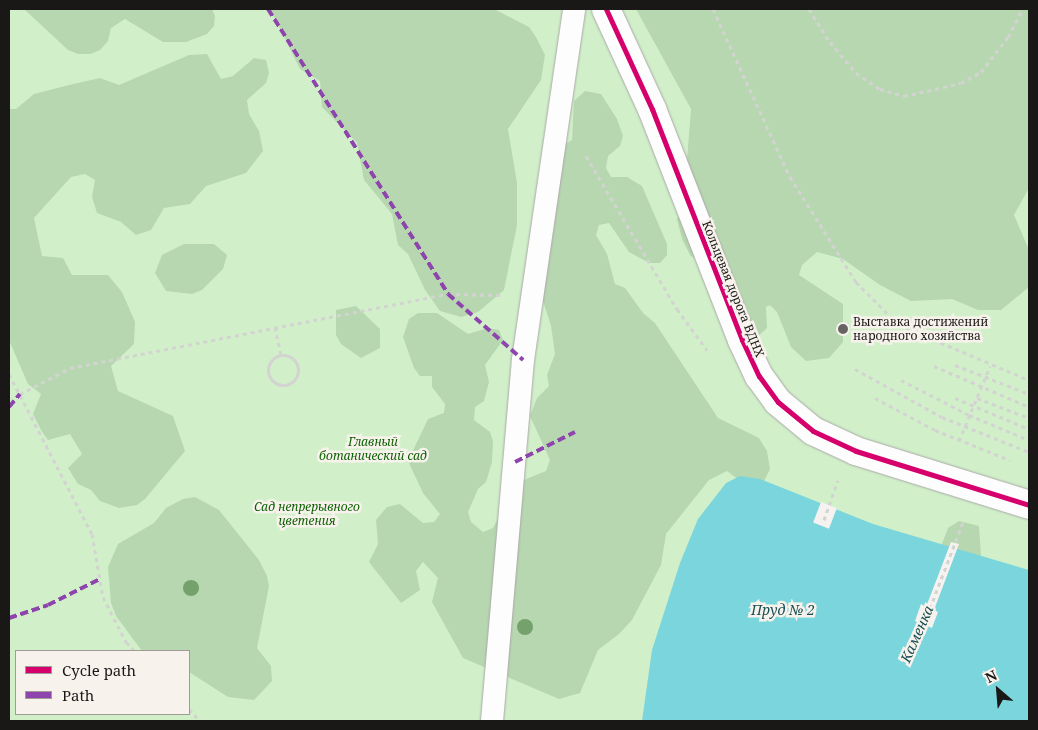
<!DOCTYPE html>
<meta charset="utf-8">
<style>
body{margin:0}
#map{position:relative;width:1038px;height:730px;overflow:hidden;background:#f5f2f0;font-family:"Noto Serif",serif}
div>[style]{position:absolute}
.green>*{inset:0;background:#d1f0ca}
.forest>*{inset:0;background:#b7d7b1}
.water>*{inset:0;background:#7ad5dc}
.pier>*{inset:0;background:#f5f2f0;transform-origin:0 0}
.path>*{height:3px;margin-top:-1.5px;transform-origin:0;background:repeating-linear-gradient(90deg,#d3d3d1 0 4px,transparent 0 8px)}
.path>.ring{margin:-1.5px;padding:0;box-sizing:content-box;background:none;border:3px solid #d3d3d1;border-radius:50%}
.roads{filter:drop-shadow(0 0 1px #aba9a7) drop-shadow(0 0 1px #aba9a7)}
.service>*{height:22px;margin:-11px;padding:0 11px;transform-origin:11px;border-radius:11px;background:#fefdfd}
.minor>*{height:28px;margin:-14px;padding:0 14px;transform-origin:14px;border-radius:14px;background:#fefdfd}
.quiet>*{height:4px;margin-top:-2px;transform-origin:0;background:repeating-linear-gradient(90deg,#8e44ad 0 8px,transparent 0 12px)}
.cycleway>*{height:5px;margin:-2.5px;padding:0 2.5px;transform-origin:2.5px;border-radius:2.5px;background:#d6006c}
.trees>*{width:16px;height:16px;margin:-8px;border-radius:50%;background:#74a16c}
.dots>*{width:14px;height:14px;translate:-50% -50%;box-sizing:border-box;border:2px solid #f8f2ed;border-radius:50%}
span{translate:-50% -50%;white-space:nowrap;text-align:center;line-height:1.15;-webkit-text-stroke:5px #f8f2ed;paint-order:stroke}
.street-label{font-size:12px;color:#1a1816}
.poi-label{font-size:12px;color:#1a1816}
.left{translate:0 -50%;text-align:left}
.park-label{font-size:12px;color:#0a5f00;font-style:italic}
.water-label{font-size:14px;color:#184f54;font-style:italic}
.frame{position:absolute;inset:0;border:10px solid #1a1816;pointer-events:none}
.legend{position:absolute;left:15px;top:650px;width:175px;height:65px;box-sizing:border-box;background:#f8f2ed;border:1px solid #9f9b97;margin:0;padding:6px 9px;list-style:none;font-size:15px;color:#1a1816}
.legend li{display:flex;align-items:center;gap:10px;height:25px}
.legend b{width:25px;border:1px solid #9f9b97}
.north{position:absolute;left:973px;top:665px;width:50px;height:50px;-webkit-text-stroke:4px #f8f2ed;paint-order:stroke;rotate:333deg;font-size:14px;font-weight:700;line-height:20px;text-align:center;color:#1a1816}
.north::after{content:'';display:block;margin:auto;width:18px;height:22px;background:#1a1816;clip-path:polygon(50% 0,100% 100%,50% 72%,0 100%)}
</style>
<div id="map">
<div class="green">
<i style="clip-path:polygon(evenodd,9px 9px,1029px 9px,1029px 721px,9px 721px,9px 9px,16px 651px,189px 651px,189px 714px,16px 714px,16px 651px)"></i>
</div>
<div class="forest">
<i style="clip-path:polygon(24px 9px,212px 9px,215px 16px,214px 26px,207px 34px,186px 42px,163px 42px,125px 19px,111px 28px,108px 41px,100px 50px,91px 54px,78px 54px,68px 50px)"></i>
<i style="clip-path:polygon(270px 9px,494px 9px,529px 27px,536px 37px,545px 55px,541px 80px,508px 129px,517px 183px,517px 225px,504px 290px,478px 312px,461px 317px,440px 311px,425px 290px,408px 254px,398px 245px,392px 214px,364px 180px,357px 143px,322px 107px,320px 81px,300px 69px)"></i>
<i style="clip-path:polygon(636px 9px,1029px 9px,1029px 188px,1014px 215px,1029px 250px,1029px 287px,1001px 310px,978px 310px,952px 299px,911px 301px,880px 285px,843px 259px,817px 252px,802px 265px,799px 275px,843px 304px,843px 342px,829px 358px,806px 361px,791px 347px,777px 312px,770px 305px,766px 307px,767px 328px,750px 344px,703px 265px,690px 255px,682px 239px,677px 219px,683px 211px,691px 109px)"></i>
<i style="clip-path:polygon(207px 54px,221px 79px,233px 76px,254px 58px,266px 60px,269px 73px,266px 83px,247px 100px,249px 114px,259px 131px,263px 151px,246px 173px,206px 186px,190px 204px,164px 208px,151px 230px,136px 235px,121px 222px,97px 213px,92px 197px,95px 180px,85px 174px,71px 177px,34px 218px,42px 256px,63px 258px,72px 275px,108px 275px,122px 292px,135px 322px,134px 344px,111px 366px,118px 391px,173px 416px,185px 451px,145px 499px,137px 505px,119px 508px,100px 501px,91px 490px,78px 484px,68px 468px,82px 454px,70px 434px,48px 440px,41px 430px,33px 414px,41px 394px,28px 384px,9px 340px,9px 109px,16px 109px,34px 94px,69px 85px,100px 78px,119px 85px,189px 55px)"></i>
<i style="clip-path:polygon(585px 91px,601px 94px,617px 119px,623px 136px,620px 146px,608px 156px,606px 168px,611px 177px,627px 177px,642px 186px,667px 244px,667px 255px,660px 263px,649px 263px,629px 252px,609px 223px,599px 225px,596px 235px,607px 254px,615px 284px,625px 288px,643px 313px,655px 323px,718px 418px,759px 438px,767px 451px,770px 469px,763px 483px,743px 483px,727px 471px,709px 480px,666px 534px,661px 565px,632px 620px,619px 634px,598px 650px,580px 693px,559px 699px,463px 658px,432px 602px,438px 578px,423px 562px,416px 571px,420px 590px,401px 603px,369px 562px,378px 544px,376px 520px,387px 507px,400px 504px,423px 523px,434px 522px,440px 514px,423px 493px,408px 461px,428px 419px,444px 413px,445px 404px,432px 387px,432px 376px,420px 376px,414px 368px,403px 337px,409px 319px,418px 313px,437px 313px,468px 334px,488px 328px,499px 330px,503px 340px,485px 365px,489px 382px,484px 401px,475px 407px,474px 420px,490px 432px,493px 441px,492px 462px,486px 482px,478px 489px,468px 512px,471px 522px,483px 532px,493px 528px,512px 492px,526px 479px,546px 471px,550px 460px,530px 416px,537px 398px,549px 386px,547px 375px,555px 354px,551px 326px,536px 279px,562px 146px,572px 140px,574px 101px)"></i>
<i style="clip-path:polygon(184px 244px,214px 244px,227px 255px,223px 269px,202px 290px,192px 294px,166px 291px,155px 273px,162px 255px)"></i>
<i style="clip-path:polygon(356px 306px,380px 329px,380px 348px,361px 358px,341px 344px,336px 335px,336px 310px)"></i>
<i style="clip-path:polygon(195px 497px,219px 510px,259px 560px,267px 576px,269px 586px,257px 648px,271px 666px,272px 681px,254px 700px,228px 697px,189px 672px,189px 651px,142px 651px,116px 616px,111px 603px,108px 567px,118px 544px,154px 523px,166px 508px,183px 499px)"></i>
<i style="clip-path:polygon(959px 521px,979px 526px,981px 556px,940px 549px,948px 528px)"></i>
</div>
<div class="water">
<i style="clip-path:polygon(740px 476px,760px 479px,873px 524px,1029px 570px,1029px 721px,642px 721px,652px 650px,680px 563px,698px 519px,726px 483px)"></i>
</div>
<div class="pier">
<i style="left:821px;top:502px;width:17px;height:22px;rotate:21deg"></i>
<i style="clip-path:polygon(951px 542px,959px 544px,934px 610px,938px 612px,932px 628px,915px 621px,921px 604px,926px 607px)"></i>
</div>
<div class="path">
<i style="left:713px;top:9px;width:185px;rotate:65.4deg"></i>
<i style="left:790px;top:177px;width:124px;rotate:57.8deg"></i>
<i style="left:856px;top:282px;width:51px;rotate:45deg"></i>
<i style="left:892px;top:318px;width:22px;rotate:32deg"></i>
<i style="left:911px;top:330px;width:128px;rotate:23deg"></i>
<i style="left:809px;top:9px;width:39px;rotate:58deg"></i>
<i style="left:830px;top:42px;width:40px;rotate:50deg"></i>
<i style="left:856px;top:73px;width:29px;rotate:34deg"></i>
<i style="left:880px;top:89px;width:25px;rotate:16deg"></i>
<i style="left:904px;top:96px;width:58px;rotate:-12.8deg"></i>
<i style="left:961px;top:83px;width:23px;rotate:-29deg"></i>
<i style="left:981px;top:72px;width:44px;rotate:-52.4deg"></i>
<i style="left:1008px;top:37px;width:32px;rotate:-62deg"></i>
<i style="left:586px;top:156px;width:178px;rotate:59.3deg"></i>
<i style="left:677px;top:309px;width:51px;rotate:53.8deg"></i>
<i style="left:275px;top:327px;width:29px;rotate:78deg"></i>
<i class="ring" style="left:268px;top:355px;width:27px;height:27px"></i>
<i style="left:955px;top:365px;width:79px;rotate:21.4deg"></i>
<i style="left:934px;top:366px;width:103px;rotate:23.3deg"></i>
<i style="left:855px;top:369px;width:99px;rotate:28.9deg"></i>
<i style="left:942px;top:417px;width:94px;rotate:21.9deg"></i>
<i style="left:9px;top:374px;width:180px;rotate:62.6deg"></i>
<i style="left:92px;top:534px;width:64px;rotate:80.1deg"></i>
<i style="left:103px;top:597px;width:51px;rotate:62.9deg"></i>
<i style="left:126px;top:642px;width:13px;rotate:45deg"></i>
<i style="left:901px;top:380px;width:76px;rotate:27.2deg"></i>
<i style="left:969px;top:415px;width:65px;rotate:22.6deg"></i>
<i style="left:20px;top:394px;width:56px;rotate:-27.5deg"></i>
<i style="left:70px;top:368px;width:385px;rotate:-11.1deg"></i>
<i style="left:448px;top:294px;width:52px;rotate:1.1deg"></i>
<i style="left:875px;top:398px;width:68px;rotate:28.1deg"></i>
<i style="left:935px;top:430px;width:81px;rotate:21.8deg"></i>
<i style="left:955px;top:398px;width:80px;rotate:22.7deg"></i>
<i style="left:977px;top:398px;width:56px;rotate:21deg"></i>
<i style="left:959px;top:441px;width:81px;rotate:-67.5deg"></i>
<i style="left:824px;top:520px;width:42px;rotate:-70.7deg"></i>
<i style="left:927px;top:616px;width:101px;rotate:-69deg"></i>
<i style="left:189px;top:709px;width:16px;rotate:47deg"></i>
</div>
<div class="roads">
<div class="service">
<i style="left:492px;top:721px;width:362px;rotate:-85.1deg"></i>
<i style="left:523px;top:360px;width:355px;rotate:-81.7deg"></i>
</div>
<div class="minor">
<i style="left:606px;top:9px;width:110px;rotate:65.3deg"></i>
<i style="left:652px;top:109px;width:248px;rotate:68.7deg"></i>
<i style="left:742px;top:340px;width:40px;rotate:65deg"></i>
<i style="left:759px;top:376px;width:32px;rotate:54deg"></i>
<i style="left:778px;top:402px;width:45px;rotate:39.6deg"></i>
<i style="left:813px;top:431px;width:47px;rotate:24.9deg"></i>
<i style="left:856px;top:451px;width:181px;rotate:17.3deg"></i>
</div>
</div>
<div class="quiet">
<i style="left:268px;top:9px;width:337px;rotate:57.7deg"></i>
<i style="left:448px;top:294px;width:100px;rotate:41.3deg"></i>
<i style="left:9px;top:407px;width:17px;rotate:-50deg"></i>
<i style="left:515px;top:462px;width:67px;rotate:-26.6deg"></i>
<i style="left:9px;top:618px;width:41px;rotate:-18.4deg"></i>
<i style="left:48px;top:605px;width:58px;rotate:-26.6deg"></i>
</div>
<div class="cycleway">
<i style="left:606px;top:9px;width:110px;rotate:65.3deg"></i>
<i style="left:652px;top:109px;width:248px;rotate:68.7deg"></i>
<i style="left:742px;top:340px;width:40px;rotate:65deg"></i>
<i style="left:759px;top:376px;width:32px;rotate:54deg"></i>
<i style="left:778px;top:402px;width:45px;rotate:39.6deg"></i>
<i style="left:813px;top:431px;width:47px;rotate:24.9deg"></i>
<i style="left:856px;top:451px;width:181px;rotate:17.3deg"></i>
</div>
<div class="trees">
<i style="left:191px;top:588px"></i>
<i style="left:525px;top:627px"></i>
</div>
<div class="dots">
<i style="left:843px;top:329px;background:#676462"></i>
</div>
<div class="street-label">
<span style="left:733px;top:289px;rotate:68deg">Кольцевая дорога ВДНХ</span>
</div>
<div class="poi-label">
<span class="left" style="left:853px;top:329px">Выставка достижений<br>народного хозяйства</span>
</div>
<div class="park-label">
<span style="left:373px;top:449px">Главный<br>ботанический сад</span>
<span style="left:307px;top:514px">Сад непрерывного<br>цветения</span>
</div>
<div class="water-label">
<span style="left:783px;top:610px">Пруд № 2</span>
<span style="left:917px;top:634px;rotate:-66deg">Каменка</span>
</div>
<div class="frame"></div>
<ul class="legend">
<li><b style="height:6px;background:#d6006c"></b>Cycle path</li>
<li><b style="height:6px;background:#8e44ad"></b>Path</li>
</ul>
<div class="north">N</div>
</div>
